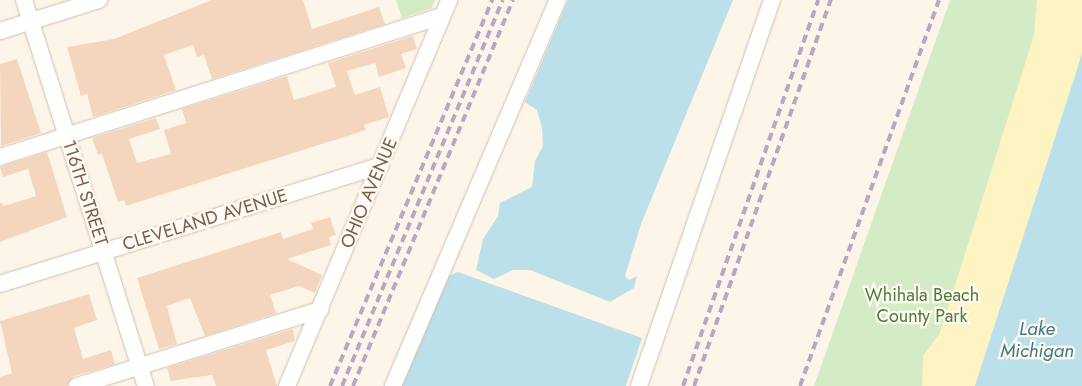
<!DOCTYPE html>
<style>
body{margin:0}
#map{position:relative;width:1082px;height:386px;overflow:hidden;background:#fdf6e8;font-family:Jost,sans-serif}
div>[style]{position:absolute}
.green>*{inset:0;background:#d4ecc5}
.sand>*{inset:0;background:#fef3c2}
.water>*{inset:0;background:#bbe0e9}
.building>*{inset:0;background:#f4d6be}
.roads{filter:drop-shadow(0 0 1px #d1bead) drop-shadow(0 0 1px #d1bead)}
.minor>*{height:16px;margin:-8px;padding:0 8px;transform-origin:8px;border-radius:8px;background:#fff}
.rail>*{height:4px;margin-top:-2px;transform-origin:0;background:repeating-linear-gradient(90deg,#baa5c9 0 8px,transparent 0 13px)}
span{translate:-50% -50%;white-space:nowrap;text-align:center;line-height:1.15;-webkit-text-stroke:4.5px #fffaf0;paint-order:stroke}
.street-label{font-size:18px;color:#7a5d4a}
.park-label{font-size:18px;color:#4e7a3f}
.water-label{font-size:19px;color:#3f7887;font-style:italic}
</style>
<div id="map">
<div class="green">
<i style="clip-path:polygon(396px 0,435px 0,432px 8px,402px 18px)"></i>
<i style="clip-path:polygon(950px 0,1082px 0,1082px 53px,975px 386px,814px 386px)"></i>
</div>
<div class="sand">
<i style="clip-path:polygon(1037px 0,1082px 0,1082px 53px,975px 386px,922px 386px,923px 356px,940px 333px,1034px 35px)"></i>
</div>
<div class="water">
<i style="clip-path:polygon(568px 0,733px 0,641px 224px,625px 276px,629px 280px,637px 276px,634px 288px,610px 302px,530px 270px,513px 270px,494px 279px,476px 270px,483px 239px,498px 216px,500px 203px,532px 187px,535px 161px,543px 146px,542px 128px,537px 110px,525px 102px)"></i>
<i style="clip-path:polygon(1082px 53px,1082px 386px,975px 386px,1075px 76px)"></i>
<i style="clip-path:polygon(458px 272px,642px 338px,626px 386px,399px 386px,445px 277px)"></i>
</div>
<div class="building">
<i style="clip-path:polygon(212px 0,303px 0,312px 29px,379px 7px,385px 24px,212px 79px,204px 55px,197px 57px,193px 45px,164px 55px,176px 90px,93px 117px,87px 94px,81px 96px,67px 47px,114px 39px)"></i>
<i style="clip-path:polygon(413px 36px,417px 49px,401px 54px,406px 68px,379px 77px,375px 63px,347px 71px,355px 95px,380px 87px,389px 117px,364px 125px,366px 130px,126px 206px,124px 200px,118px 202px,102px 154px,98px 155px,92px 138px,156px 118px,160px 129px,129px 139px,137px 163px,171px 154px,164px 130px,186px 123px,182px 109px,287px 76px,294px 100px,336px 87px,328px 63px)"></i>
<i style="clip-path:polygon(17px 59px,41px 133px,1px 146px,0 64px)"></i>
<i style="clip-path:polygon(47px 152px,67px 217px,0 242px,0 202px,4px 206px,36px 196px,28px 169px,3px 177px,0 167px)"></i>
<i style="clip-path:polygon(330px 217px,336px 235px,329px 237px,331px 245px,287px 259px,322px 275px,315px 293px,299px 286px,270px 295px,276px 313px,205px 336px,190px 298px,167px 306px,177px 344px,159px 349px,137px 278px,281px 232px,283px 239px,313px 229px,311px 223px)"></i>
<i style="clip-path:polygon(89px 294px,97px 320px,74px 328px,83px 359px,111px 350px,115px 364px,74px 376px,67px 386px,0 386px,0 377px,12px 373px,0 321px)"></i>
<i style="clip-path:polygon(293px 329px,295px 341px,266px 350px,277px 386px,216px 386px,212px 375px,171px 381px,167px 368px)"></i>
</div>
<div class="roads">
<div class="minor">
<i style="left:24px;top:0;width:405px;rotate:72.5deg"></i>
<i style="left:0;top:31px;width:104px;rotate:-17.4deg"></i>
<i style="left:0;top:157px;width:464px;rotate:-17.7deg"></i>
<i style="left:0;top:284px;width:399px;rotate:-17.3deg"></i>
<i style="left:77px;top:386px;width:255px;rotate:-17.4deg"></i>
<i style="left:287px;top:386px;width:419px;rotate:-67.2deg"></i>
<i style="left:393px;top:386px;width:420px;rotate:-66.9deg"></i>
<i style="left:639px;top:386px;width:408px;rotate:-71deg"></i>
</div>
</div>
<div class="rail">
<i style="left:330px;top:386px;width:419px;rotate:-67.2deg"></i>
<i style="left:342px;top:386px;width:418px;rotate:-67.4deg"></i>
<i style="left:353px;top:386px;width:418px;rotate:-67.5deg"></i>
<i style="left:683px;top:386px;width:409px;rotate:-70.7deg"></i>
<i style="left:694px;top:386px;width:410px;rotate:-70.5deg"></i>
<i style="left:800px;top:386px;width:410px;rotate:-70.2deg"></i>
</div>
<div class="street-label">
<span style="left:85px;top:193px;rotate:72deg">116TH STREET</span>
<span style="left:369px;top:193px;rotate:-67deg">OHIO AVENUE</span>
<span style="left:205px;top:220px;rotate:-17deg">CLEVELAND AVENUE</span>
</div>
<div class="park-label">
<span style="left:922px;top:306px">Whihala Beach<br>County Park</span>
</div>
<div class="water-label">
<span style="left:1037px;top:340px">Lake<br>Michigan</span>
</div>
</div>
